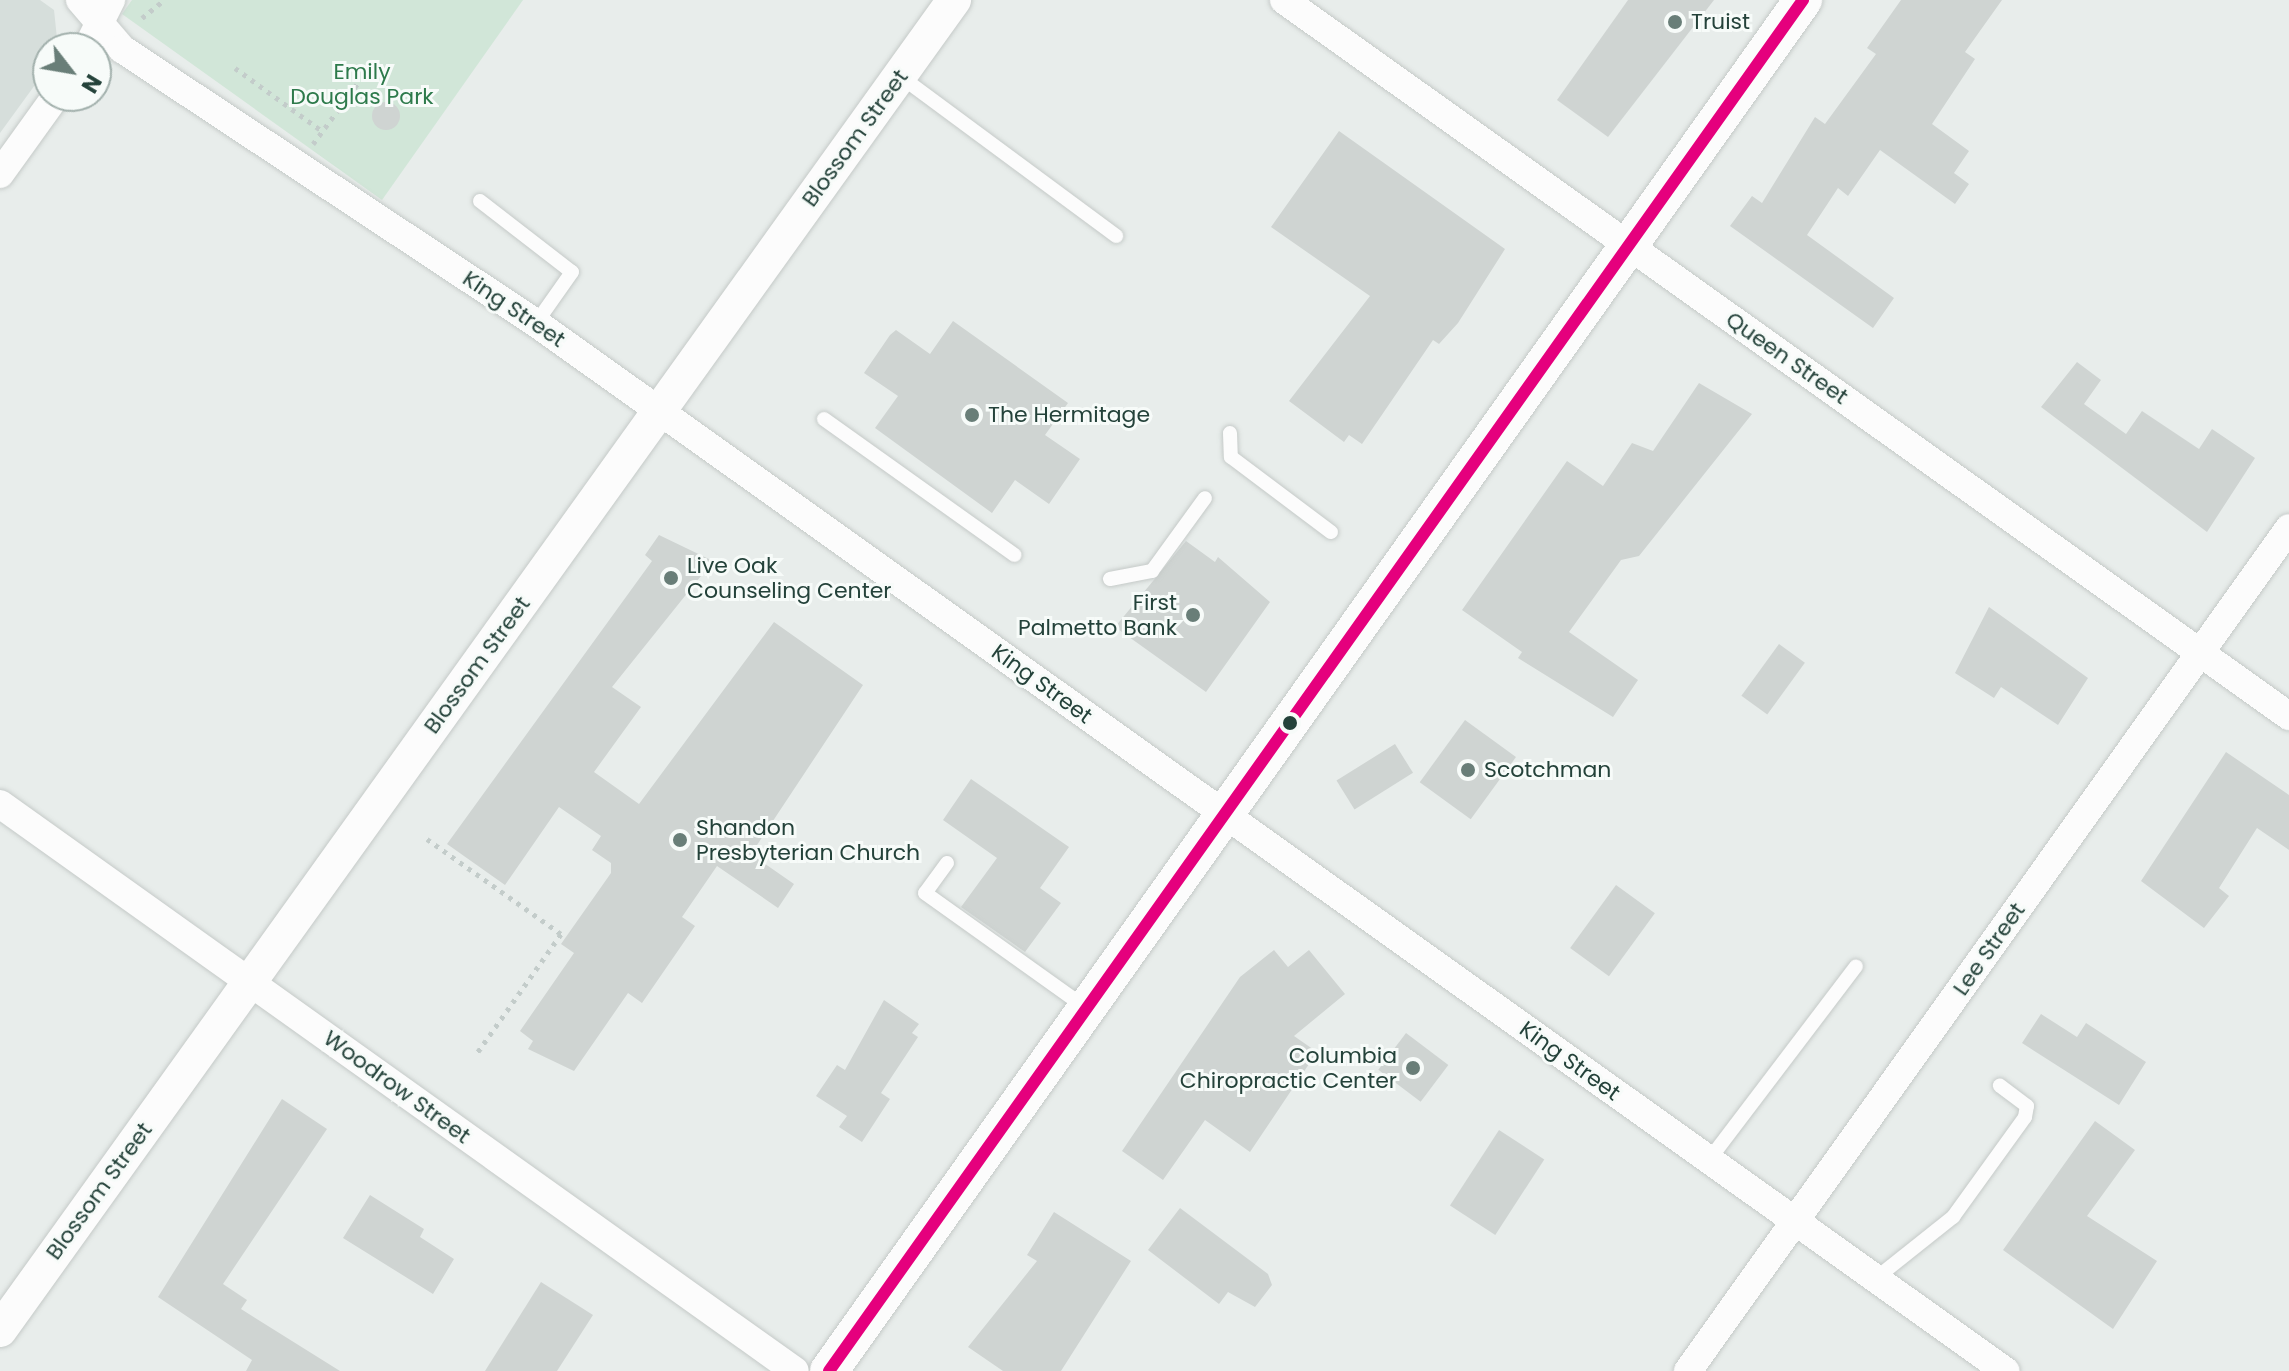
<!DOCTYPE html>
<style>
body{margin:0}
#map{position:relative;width:2289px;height:1371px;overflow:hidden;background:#e8edeb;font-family:Poppins,sans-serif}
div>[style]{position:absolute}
.built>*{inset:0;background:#d6dedb}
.green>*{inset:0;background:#d1e6d8}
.building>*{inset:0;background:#cfd4d2;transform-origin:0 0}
.round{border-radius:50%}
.path>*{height:5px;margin-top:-2.5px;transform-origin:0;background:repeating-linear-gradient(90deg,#c3ccca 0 4px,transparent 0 10px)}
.roads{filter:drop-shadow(0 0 2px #c5cac8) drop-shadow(0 0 2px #c5cac8)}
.service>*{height:14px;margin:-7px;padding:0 7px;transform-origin:7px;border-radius:7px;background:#fcfcfc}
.minor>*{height:28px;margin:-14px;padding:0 14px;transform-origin:14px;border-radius:14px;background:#fcfcfc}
.tertiary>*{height:34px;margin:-17px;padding:0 17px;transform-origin:17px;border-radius:17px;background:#fcfcfc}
.secondary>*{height:38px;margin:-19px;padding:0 19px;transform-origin:19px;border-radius:19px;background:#fcfcfc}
.bus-1>*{height:12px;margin:-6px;padding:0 6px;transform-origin:6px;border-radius:6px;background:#e5007d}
.dots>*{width:22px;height:22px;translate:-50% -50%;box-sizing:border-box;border:4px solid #f7fbf9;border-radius:50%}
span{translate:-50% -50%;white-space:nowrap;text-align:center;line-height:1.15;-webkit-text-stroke:6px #f7fbf9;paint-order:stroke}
.poi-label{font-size:22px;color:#24423a}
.left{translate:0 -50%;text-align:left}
.right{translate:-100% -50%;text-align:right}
.park-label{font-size:22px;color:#2d7a4b}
.street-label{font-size:22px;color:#24423a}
.north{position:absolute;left:32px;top:32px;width:80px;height:80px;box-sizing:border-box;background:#f7fbf9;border:2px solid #a3b1ad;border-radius:50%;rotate:121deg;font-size:22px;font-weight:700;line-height:32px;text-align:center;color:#24423a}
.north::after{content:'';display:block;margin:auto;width:28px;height:36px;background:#697e78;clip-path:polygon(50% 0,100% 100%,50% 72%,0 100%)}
</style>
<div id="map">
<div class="built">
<i style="clip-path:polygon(0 0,40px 0,54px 10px,58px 48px,48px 48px,48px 67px,0 133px)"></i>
</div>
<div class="green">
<i style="clip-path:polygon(132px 0,523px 0,382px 200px,122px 14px)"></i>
</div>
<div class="building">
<i style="clip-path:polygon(1628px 0,1714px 0,1608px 137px,1557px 100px)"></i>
<i style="clip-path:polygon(1901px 0,2002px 0,1965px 52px,1975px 59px,1932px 124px,1969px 151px,1954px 173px,1969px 184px,1955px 204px,1880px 150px,1848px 196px,1838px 188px,1807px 235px,1894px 298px,1873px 328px,1730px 226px,1752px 196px,1762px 203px,1815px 117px,1825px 124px,1876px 54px,1867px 48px)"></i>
<i class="round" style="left:372px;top:102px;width:28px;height:28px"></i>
<i style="clip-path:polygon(1339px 131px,1505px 249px,1458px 323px,1439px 344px,1433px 340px,1362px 444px,1349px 435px,1344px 442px,1289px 401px,1370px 296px,1271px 227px)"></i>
<i style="clip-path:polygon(953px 321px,1068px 403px,1045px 435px,1080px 459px,1049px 504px,1015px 480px,992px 513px,875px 428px,898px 396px,864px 373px,890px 335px,896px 330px,930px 354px)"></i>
<i style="clip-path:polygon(2077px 362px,2101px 380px,2084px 404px,2126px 434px,2142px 411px,2199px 449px,2212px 429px,2255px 458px,2207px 532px,2041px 407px)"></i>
<i style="clip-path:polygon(1699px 383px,1752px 414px,1639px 556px,1621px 560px,1569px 632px,1638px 680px,1613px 717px,1518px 658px,1522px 652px,1462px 610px,1567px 461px,1603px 486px,1632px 443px,1653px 451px)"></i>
<i style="clip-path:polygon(659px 535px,713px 561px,612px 687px,641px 707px,594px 772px,639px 804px,774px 622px,863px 685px,751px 854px,794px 884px,778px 908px,717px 866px,682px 917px,695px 926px,642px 1003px,628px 993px,574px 1071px,528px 1049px,533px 1041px,520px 1031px,574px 953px,561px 944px,611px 873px,611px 863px,592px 850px,601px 836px,559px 807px,505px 885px,447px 844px,652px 561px,645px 555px)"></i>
<i style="clip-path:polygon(1186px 541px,1215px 562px,1218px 557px,1270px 602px,1206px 692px,1115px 627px)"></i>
<i style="clip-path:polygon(1989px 607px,2088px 678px,2058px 725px,2001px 687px,1994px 698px,1955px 673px)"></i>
<i style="left:1779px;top:644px;width:32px;height:64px;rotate:36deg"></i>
<i style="left:1465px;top:720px;width:63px;height:77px;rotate:36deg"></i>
<i style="left:1395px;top:744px;width:34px;height:69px;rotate:58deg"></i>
<i style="clip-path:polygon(2226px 752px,2289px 795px,2289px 850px,2257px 828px,2219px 888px,2229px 896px,2204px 928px,2141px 881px)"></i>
<i style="clip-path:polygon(971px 779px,1069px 847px,1040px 888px,1061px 903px,1025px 952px,961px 907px,997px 858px,943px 820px)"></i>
<i style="left:1616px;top:885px;width:48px;height:78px;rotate:36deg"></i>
<i style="clip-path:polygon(1274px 950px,1288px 967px,1309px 950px,1345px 994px,1294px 1036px,1317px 1052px,1250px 1152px,1205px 1120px,1163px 1180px,1122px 1151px,1240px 977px)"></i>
<i style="clip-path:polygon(884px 1000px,919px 1024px,912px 1033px,918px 1037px,881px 1093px,890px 1099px,862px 1142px,839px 1127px,847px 1116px,816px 1096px,837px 1065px,845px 1070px)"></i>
<i style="clip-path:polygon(2041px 1014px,2077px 1037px,2086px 1023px,2146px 1062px,2119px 1105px,2022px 1043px)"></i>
<i style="left:1406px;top:1033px;width:53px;height:46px;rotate:37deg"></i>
<i style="clip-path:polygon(282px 1099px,327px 1129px,223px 1284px,247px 1300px,241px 1309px,340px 1371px,246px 1371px,252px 1360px,158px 1297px)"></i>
<i style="clip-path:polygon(2095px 1121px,2135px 1150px,2087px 1216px,2157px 1261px,2113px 1329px,2003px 1250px)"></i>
<i style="left:1499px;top:1130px;width:54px;height:90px;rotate:33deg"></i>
<i style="clip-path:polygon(370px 1195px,424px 1229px,420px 1237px,454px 1259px,433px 1294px,343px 1238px)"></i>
<i style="clip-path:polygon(1180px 1208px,1268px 1274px,1272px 1285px,1255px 1307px,1228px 1292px,1219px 1304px,1148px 1250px)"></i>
<i style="clip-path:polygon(1054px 1212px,1131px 1261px,1061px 1371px,1003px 1371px,968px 1347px,1037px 1261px,1027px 1255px)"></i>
<i style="clip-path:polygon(541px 1282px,593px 1315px,557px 1371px,485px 1371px)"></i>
</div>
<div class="path">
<i style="left:142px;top:18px;width:28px;rotate:-39deg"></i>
<i style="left:235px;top:68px;width:107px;rotate:35.9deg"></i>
<i style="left:313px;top:144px;width:76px;rotate:-53.6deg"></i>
<i style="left:427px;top:839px;width:164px;rotate:35.3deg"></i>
<i style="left:561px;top:934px;width:146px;rotate:125.2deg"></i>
</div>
<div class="roads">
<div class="service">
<i style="left:900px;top:76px;width:269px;rotate:36.5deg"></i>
<i style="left:480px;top:201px;width:116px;rotate:37.7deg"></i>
<i style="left:572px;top:272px;width:62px;rotate:125.2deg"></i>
<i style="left:824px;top:419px;width:234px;rotate:35.5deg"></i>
<i style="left:1230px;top:433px;width:24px;rotate:88deg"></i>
<i style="left:1231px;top:457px;width:125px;rotate:36.9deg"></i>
<i style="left:1110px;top:579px;width:43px;rotate:-10.8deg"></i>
<i style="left:1152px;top:571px;width:90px;rotate:-54deg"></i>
<i style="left:947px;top:863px;width:37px;rotate:126deg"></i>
<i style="left:925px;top:893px;width:198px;rotate:35.5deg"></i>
<i style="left:1709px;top:1160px;width:243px;rotate:-52.8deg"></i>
<i style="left:1875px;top:1279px;width:100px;rotate:-38.5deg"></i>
<i style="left:1953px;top:1217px;width:123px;rotate:-54.2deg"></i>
<i style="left:2025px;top:1117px;width:11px;rotate:-80deg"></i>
<i style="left:2027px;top:1106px;width:34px;rotate:-143deg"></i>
</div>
<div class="minor">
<i style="left:80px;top:0;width:65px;rotate:49.4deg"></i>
<i style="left:122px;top:49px;width:496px;rotate:33.5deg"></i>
<i style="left:536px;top:323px;width:1805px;rotate:35.5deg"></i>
<i style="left:1284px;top:0;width:1234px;rotate:35.47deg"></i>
<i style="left:87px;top:48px;width:54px;rotate:-63.4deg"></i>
<i style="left:0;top:174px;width:96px;rotate:-54.3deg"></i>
<i style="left:0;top:804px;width:976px;rotate:35.5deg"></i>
<i style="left:1688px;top:1371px;width:1035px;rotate:-54.51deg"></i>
</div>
<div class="tertiary">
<i style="left:0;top:1330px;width:1637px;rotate:-54.35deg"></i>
</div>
<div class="secondary">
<i style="left:829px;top:1371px;width:1682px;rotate:-54.61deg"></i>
</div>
</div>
<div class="bus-1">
<i style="left:829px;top:1371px;width:1682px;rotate:-54.61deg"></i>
</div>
<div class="dots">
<i style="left:1675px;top:22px;background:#697e78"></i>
<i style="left:972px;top:415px;background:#697e78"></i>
<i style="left:671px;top:578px;background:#697e78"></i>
<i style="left:1193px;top:615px;background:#697e78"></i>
<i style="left:1290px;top:723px;background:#24423a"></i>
<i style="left:1468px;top:770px;background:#697e78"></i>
<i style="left:680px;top:840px;background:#697e78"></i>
<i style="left:1413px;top:1068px;background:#697e78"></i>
</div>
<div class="poi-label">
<span class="left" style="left:1691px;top:22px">Truist</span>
<span class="left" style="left:988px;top:415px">The Hermitage</span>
<span class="left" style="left:687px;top:578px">Live Oak<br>Counseling Center</span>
<span class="right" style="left:1177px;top:615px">First<br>Palmetto Bank</span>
<span class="left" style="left:1484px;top:770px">Scotchman</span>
<span class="left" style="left:696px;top:840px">Shandon<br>Presbyterian Church</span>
<span class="right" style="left:1397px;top:1068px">Columbia<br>Chiropractic Center</span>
</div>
<div class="park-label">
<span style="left:362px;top:84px">Emily<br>Douglas Park</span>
</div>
<div class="street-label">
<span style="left:855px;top:138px;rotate:-54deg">Blossom Street</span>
<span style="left:514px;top:309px;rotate:34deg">King Street</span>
<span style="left:1787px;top:358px;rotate:35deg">Queen Street</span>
<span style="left:477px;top:665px;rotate:-54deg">Blossom Street</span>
<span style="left:1042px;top:684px;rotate:36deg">King Street</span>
<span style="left:1989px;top:949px;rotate:-55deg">Lee Street</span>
<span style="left:1570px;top:1061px;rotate:36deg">King Street</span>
<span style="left:397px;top:1087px;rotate:36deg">Woodrow Street</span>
<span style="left:99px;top:1191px;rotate:-54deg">Blossom Street</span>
</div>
<div class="north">N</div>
</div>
